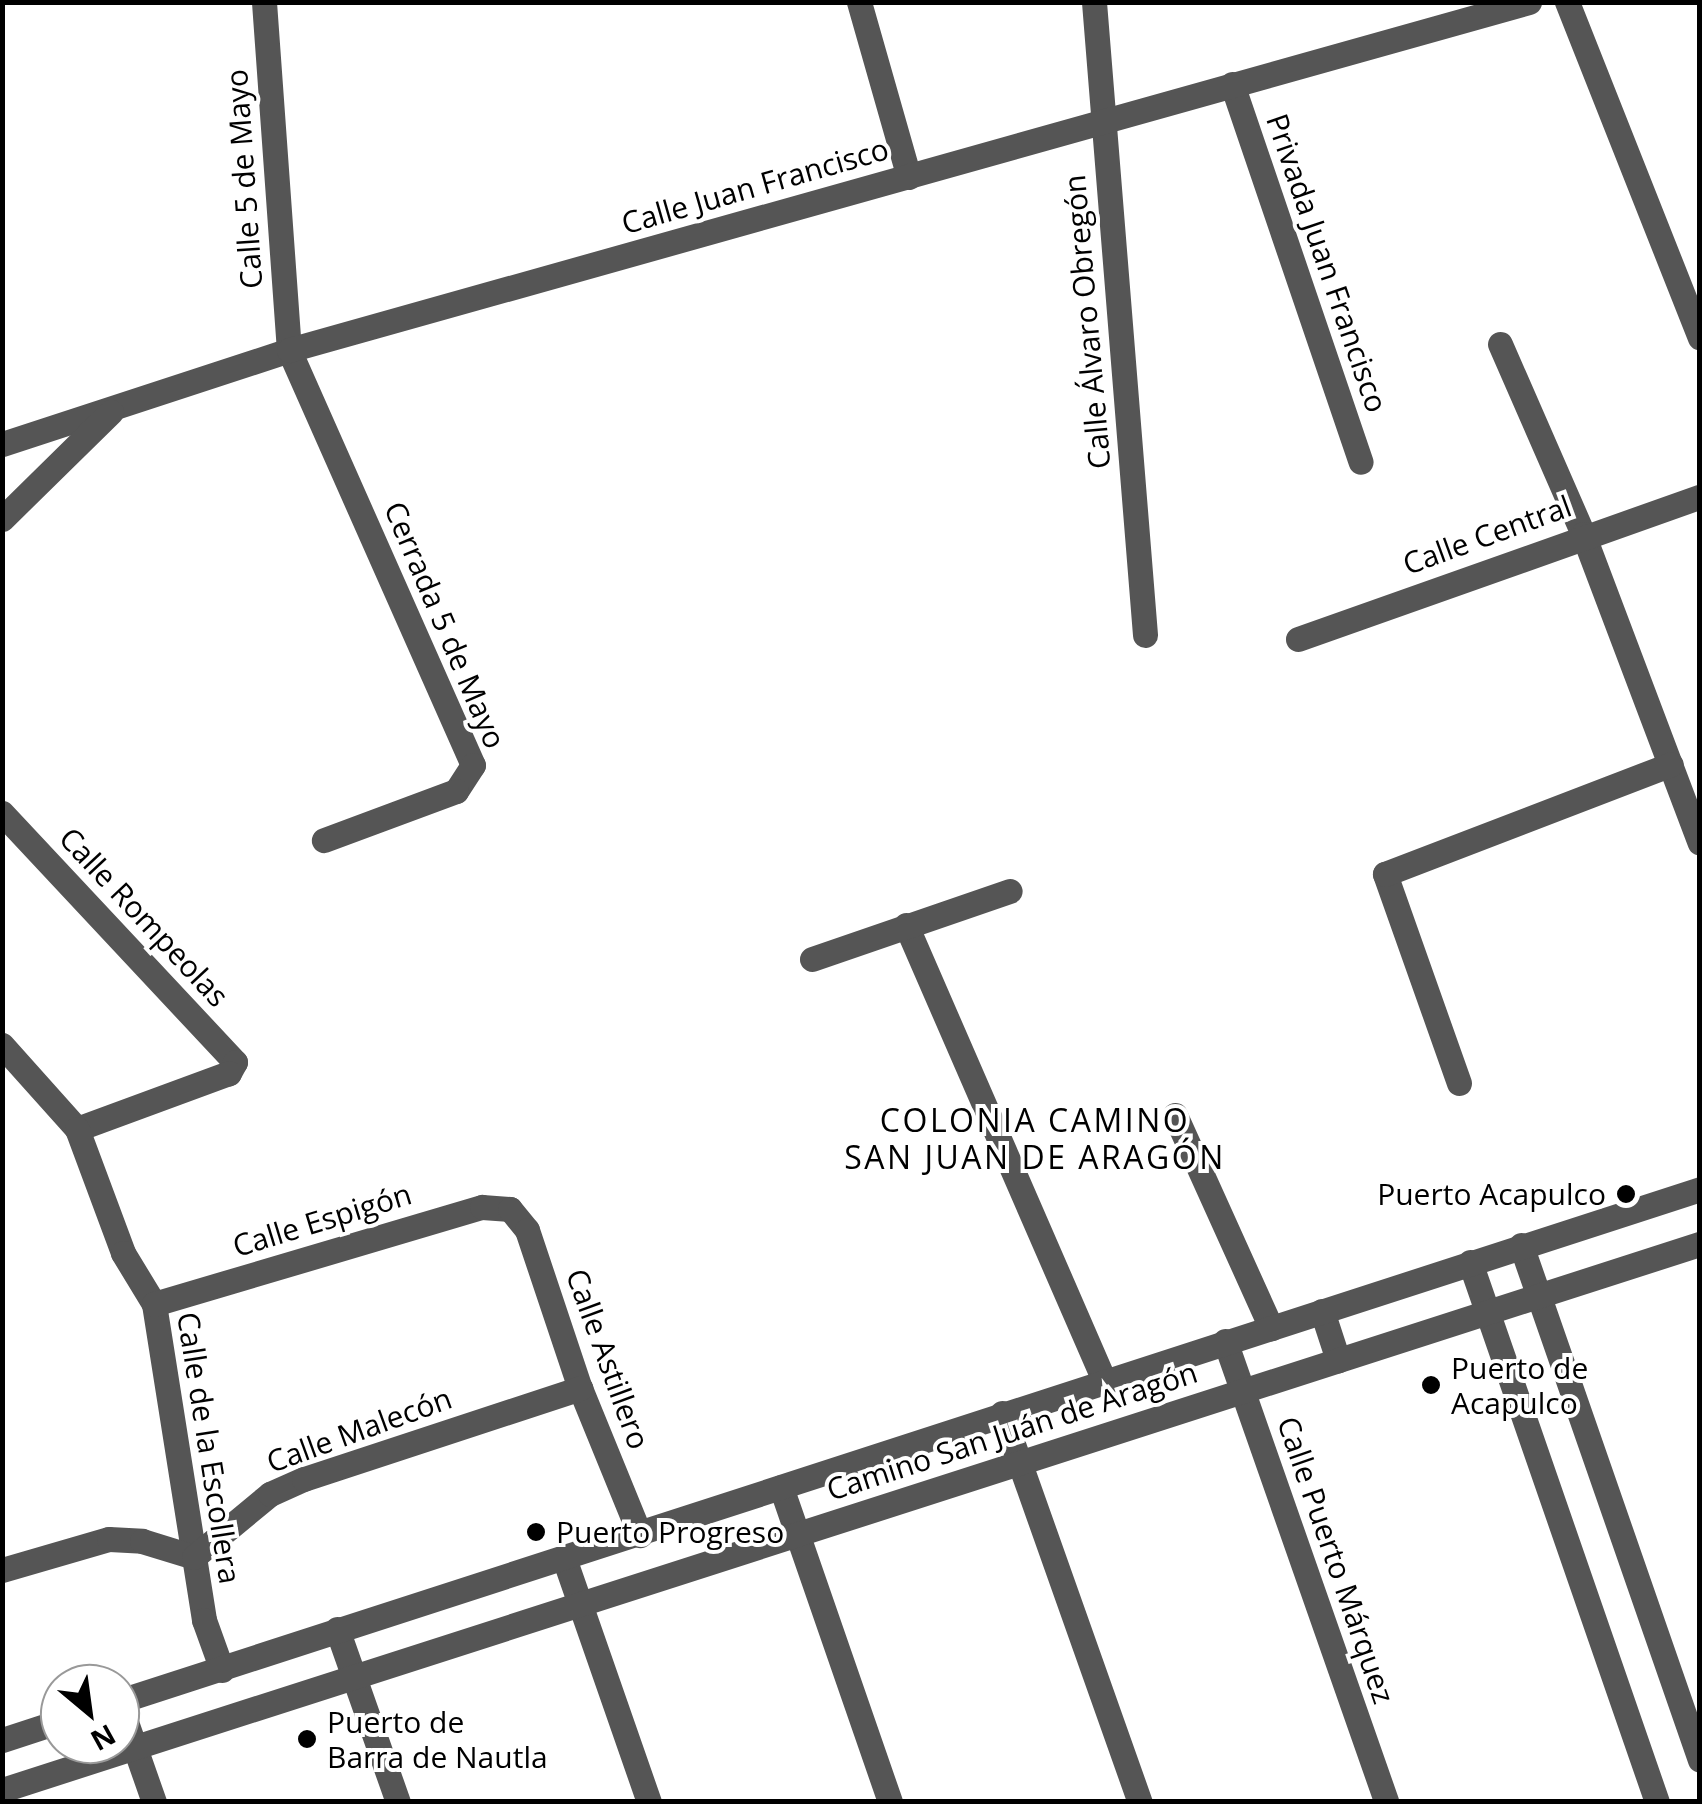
<!DOCTYPE html>
<meta charset="utf-8">
<style>
body{margin:0}
#map{position:relative;width:1702px;height:1804px;overflow:hidden;background:#fff;font-family:"Open Sans",sans-serif}
div>[style]{position:absolute}
.minor>*{height:25px;margin:-12.5px;padding:0 12.5px;transform-origin:12.5px;border-radius:12.5px;background:#555}
.dots>*{width:28px;height:28px;translate:-50% -50%;box-sizing:border-box;border:5px solid #fff;border-radius:50%}
span{translate:-50% -50%;white-space:nowrap;text-align:center;line-height:1.15;-webkit-text-stroke:8px #fff;paint-order:stroke}
.street-label{font-size:30px;color:#000}
.poi-label{font-size:30px;color:#000}
.right{translate:-100% -50%;text-align:right}
.left{translate:0 -50%;text-align:left}
.neighbourhood-label{font-size:32px;color:#000;letter-spacing:2.5px}
.frame{position:absolute;inset:0;border:5px solid #000;pointer-events:none}
.north{position:absolute;left:40px;top:1664px;width:100px;height:100px;box-sizing:border-box;background:#fff;border:2px solid #999;border-radius:50%;rotate:151deg;font-size:28px;font-weight:700;line-height:40px;text-align:center;color:#000}
.north::after{content:'';display:block;margin:auto;width:35px;height:45px;background:#000;clip-path:polygon(50% 0,100% 100%,50% 72%,0 100%)}
</style>
<div id="map">
<div class="minor">
<i style="left:264px;top:2px;width:349px;rotate:85.9deg"></i>
<i style="left:289px;top:350px;width:454px;rotate:66.1deg"></i>
<i style="left:473px;top:765px;width:31px;rotate:123deg"></i>
<i style="left:456px;top:791px;width:141px;rotate:159.6deg"></i>
<i style="left:859px;top:2px;width:182px;rotate:74.1deg"></i>
<i style="left:1094px;top:2px;width:635px;rotate:85.39deg"></i>
<i style="left:1567px;top:2px;width:361px;rotate:68.4deg"></i>
<i style="left:1232px;top:84px;width:399px;rotate:71.2deg"></i>
<i style="left:1500px;top:344px;width:207px;rotate:66.4deg"></i>
<i style="left:1583px;top:534px;width:330px;rotate:69.3deg"></i>
<i style="left:2px;top:444px;width:302px;rotate:-18.1deg"></i>
<i style="left:289px;top:350px;width:1288px;rotate:-15.68deg"></i>
<i style="left:2px;top:519px;width:153px;rotate:-44.5deg"></i>
<i style="left:1298px;top:639px;width:426px;rotate:-19.5deg"></i>
<i style="left:2px;top:813px;width:341px;rotate:46.9deg"></i>
<i style="left:235px;top:1062px;width:13px;rotate:119deg"></i>
<i style="left:229px;top:1073px;width:162px;rotate:159.8deg"></i>
<i style="left:906px;top:925px;width:496px;rotate:66.5deg"></i>
<i style="left:812px;top:959px;width:209px;rotate:-19deg"></i>
<i style="left:2px;top:1045px;width:113px;rotate:48.2deg"></i>
<i style="left:77px;top:1129px;width:132px;rotate:69.6deg"></i>
<i style="left:123px;top:1253px;width:60px;rotate:58.7deg"></i>
<i style="left:154px;top:1304px;width:320px;rotate:81deg"></i>
<i style="left:204px;top:1620px;width:53px;rotate:70.2deg"></i>
<i style="left:1459px;top:1083px;width:222px;rotate:-109.5deg"></i>
<i style="left:1385px;top:874px;width:306px;rotate:-21deg"></i>
<i style="left:1175px;top:1115px;width:234px;rotate:65.7deg"></i>
<i style="left:1521px;top:1245px;width:545px;rotate:70.83deg"></i>
<i style="left:1470px;top:1262px;width:571px;rotate:70.9deg"></i>
<i style="left:154px;top:1304px;width:342px;rotate:-16.5deg"></i>
<i style="left:482px;top:1207px;width:28px;rotate:4deg"></i>
<i style="left:510px;top:1209px;width:27px;rotate:51deg"></i>
<i style="left:527px;top:1230px;width:167px;rotate:71.5deg"></i>
<i style="left:580px;top:1388px;width:159px;rotate:67.8deg"></i>
<i style="left:1322px;top:1311px;width:52px;rotate:71.9deg"></i>
<i style="left:1225px;top:1341px;width:488px;rotate:70.7deg"></i>
<i style="left:1002px;top:1413px;width:413px;rotate:70.5deg"></i>
<i style="left:781px;top:1487px;width:333px;rotate:70.9deg"></i>
<i style="left:564px;top:1558px;width:258px;rotate:70.8deg"></i>
<i style="left:2px;top:1570px;width:111px;rotate:-16.2deg"></i>
<i style="left:109px;top:1539px;width:33px;rotate:3deg"></i>
<i style="left:142px;top:1541px;width:54px;rotate:17.1deg"></i>
<i style="left:194px;top:1557px;width:99px;rotate:-39.7deg"></i>
<i style="left:270px;top:1494px;width:37px;rotate:-24deg"></i>
<i style="left:304px;top:1479px;width:291px;rotate:-18.2deg"></i>
<i style="left:337px;top:1629px;width:183px;rotate:70.6deg"></i>
<i style="left:120px;top:1701px;width:1661px;rotate:-17.95deg"></i>
<i style="left:120px;top:1705px;width:103px;rotate:70.7deg"></i>
<i style="left:2px;top:1740px;width:61px;rotate:-18.1deg"></i>
<i style="left:2px;top:1790px;width:1784px;rotate:-17.83deg"></i>
</div>
<div class="dots">
<i style="left:1626px;top:1194px;background:#000"></i>
<i style="left:1431px;top:1385px;background:#000"></i>
<i style="left:536px;top:1532px;background:#000"></i>
<i style="left:307px;top:1739px;background:#000"></i>
</div>
<div class="street-label">
<span style="left:244px;top:179px;rotate:-94deg">Calle 5 de Mayo</span>
<span style="left:755px;top:186px;rotate:-16deg">Calle Juan Francisco</span>
<span style="left:1327px;top:263px;rotate:71deg">Privada Juan Francisco</span>
<span style="left:1087px;top:322px;rotate:-95deg">Calle Álvaro Obregón</span>
<span style="left:1487px;top:535px;rotate:-20deg">Calle Central</span>
<span style="left:445px;top:625px;rotate:67deg">Cerrada 5 de Mayo</span>
<span style="left:144px;top:917px;rotate:47deg">Calle Rompeolas</span>
<span style="left:322px;top:1220px;rotate:-17deg">Calle Espigón</span>
<span style="left:608px;top:1359px;rotate:70deg">Calle Astillero</span>
<span style="left:359px;top:1430px;rotate:-20deg">Calle Malecón</span>
<span style="left:1012px;top:1431px;rotate:-18deg">Camino San Juán de Aragón</span>
<span style="left:209px;top:1448px;rotate:81deg">Calle de la Escollera</span>
<span style="left:1336px;top:1560px;rotate:71deg">Calle Puerto Márquez</span>
</div>
<div class="poi-label">
<span class="right" style="left:1606px;top:1194px">Puerto Acapulco</span>
<span class="left" style="left:1451px;top:1385px">Puerto de<br>Acapulco</span>
<span class="left" style="left:556px;top:1532px">Puerto Progreso</span>
<span class="left" style="left:327px;top:1739px">Puerto de<br>Barra de Nautla</span>
</div>
<div class="neighbourhood-label">
<span style="left:1035px;top:1139px">COLONIA CAMINO<br>SAN JUAN DE ARAGÓN</span>
</div>
<div class="frame"></div>
<div class="north">N</div>
</div>
